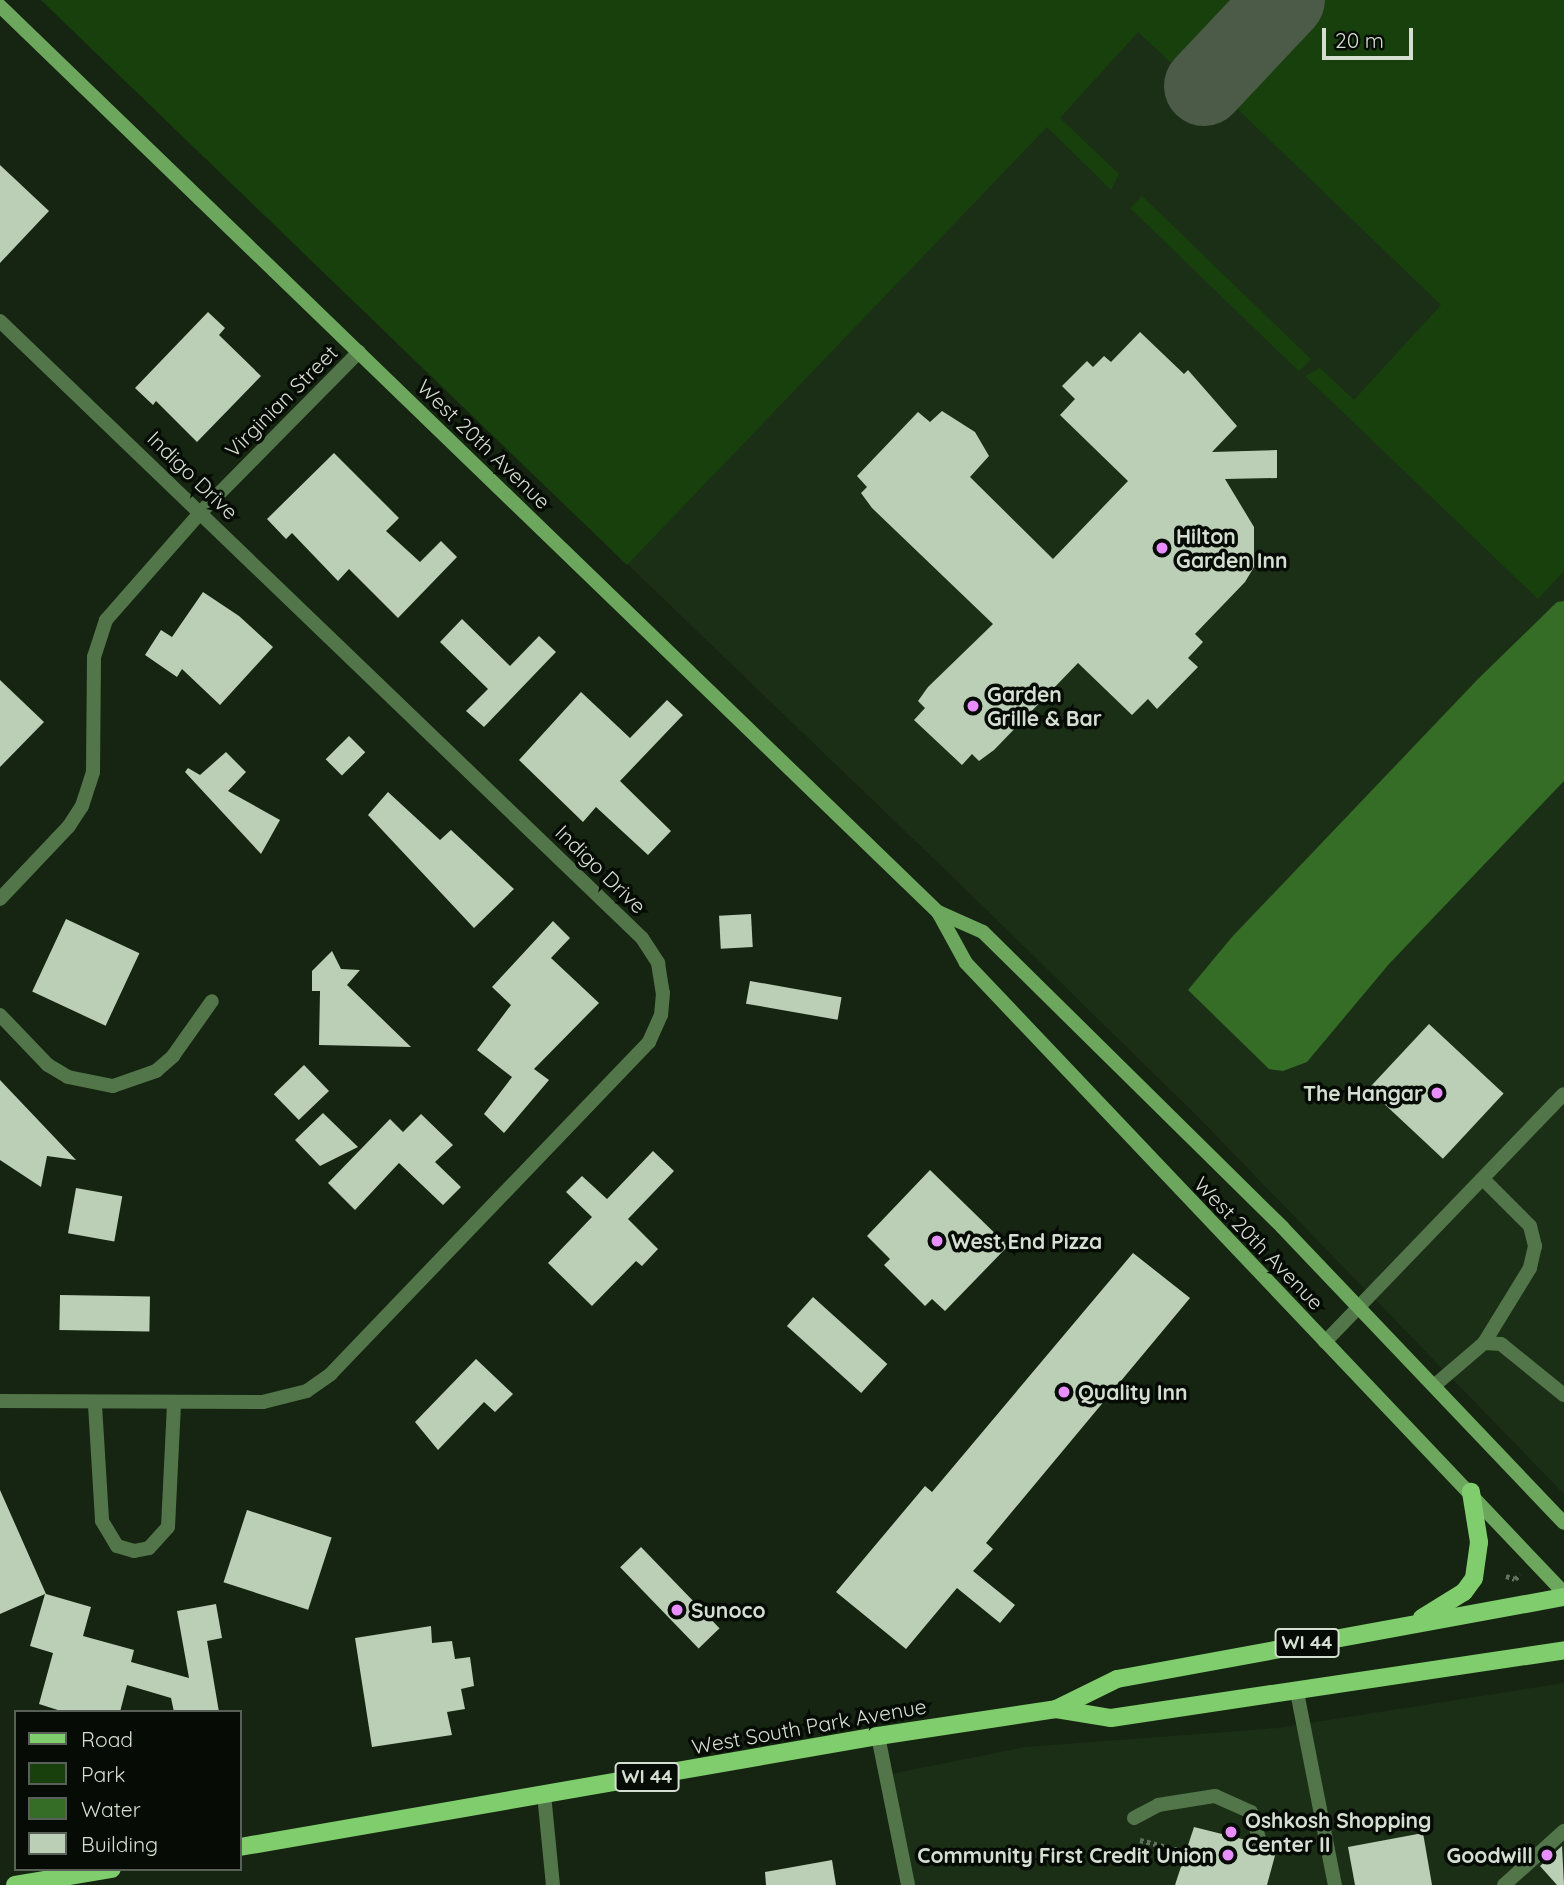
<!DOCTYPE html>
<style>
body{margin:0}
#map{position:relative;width:1564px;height:1885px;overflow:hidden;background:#152511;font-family:Quicksand,sans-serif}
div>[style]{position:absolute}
.built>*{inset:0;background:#1b2f16}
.green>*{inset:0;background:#18400c;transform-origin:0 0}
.water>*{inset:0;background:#356c26}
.taxiway>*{height:80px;margin:-40px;padding:0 40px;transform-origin:40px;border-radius:40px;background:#4c5a48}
.building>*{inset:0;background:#bacfb5;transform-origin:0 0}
.path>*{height:4.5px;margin-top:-2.25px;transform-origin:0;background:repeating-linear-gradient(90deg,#62705f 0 3.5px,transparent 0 7px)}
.lane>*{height:14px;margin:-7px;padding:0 7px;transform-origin:7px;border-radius:7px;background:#527649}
.street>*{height:14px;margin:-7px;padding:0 7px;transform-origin:7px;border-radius:7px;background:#527649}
.secondary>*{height:14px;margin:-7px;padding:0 7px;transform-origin:7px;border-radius:7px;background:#6ca75d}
.primary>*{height:18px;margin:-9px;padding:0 9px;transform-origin:9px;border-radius:9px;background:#80cd6d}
.dots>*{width:19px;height:19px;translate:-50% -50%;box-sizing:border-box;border:4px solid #060c05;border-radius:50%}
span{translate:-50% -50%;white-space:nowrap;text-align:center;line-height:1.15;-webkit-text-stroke:7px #060c05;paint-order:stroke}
.shield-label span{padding:2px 5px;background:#060c05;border:2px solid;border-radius:5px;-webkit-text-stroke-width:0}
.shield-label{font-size:19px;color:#d4ded1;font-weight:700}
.street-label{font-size:21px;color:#d4ded1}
.poi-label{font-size:21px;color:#d4ded1;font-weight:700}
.left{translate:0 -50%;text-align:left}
.right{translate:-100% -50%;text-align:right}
.legend{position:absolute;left:14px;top:1710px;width:228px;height:161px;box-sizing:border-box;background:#060c05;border:2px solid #586057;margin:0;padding:9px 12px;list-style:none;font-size:21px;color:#d4ded1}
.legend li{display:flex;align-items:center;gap:14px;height:35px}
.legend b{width:35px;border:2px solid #586057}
.scale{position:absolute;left:1322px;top:28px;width:91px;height:32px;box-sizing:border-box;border:4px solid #d4ded1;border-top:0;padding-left:9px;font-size:21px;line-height:24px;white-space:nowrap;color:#d4ded1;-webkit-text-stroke:5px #060c05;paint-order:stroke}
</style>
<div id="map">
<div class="built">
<i style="clip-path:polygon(41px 0,1564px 0,1564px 1494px,1196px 1115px,987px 910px)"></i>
<i style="clip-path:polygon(1564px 1683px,1564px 1885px,908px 1885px,886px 1775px,1025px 1747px,1278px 1728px)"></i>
</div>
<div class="green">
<i style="clip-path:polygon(41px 0,1254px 0,1184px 75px,1138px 32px,1060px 118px,1119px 174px,1111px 190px,1047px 127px,627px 565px)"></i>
<i style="clip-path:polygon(1315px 0,1564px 0,1564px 571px,1538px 599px,1305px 376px,1320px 368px,1354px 400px,1441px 305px,1223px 95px)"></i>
<i style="left:1142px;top:196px;width:235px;height:17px;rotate:44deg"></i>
</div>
<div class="water">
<i style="clip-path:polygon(1564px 601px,1564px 781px,1389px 964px,1307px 1062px,1283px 1071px,1269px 1069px,1188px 990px,1232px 937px,1478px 679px,1557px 602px)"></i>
</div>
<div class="taxiway">
<i style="left:1204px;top:86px;width:118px;rotate:-46.7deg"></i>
</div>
<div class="building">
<i style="clip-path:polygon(0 165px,49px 211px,0 263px)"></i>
<i style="clip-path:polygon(208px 312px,225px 328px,219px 335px,261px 376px,197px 442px,156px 401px,153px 405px,135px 388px)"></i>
<i style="clip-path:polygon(1140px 332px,1184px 374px,1188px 370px,1237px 426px,1212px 452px,1277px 450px,1277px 478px,1225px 479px,1254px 527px,1254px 567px,1245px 582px,1195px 634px,1203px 642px,1188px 658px,1198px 667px,1157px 709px,1148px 699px,1132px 715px,1078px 663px,994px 750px,979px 761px,972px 754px,962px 765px,914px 720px,925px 708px,918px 701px,928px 687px,993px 624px,872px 508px,861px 493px,867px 487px,857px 476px,918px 412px,930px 422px,942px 411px,975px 432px,989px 456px,970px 477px,1053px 559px,1128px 481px,1060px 415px,1075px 399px,1062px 386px,1087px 361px,1093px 367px,1104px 356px,1111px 362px)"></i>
<i style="clip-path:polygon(334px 453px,399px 518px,386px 531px,420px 562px,441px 541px,457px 557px,398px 618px,349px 569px,338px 581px,292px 533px,286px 539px,267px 519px)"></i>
<i style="clip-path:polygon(203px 592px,239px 616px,273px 647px,220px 705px,182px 669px,177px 677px,145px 655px,161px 630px,172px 637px)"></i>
<i style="clip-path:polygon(462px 619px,510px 666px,539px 636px,556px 652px,484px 727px,466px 711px,488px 689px,440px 642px)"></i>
<i style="clip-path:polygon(0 680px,44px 722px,0 767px)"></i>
<i style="clip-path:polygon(581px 692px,630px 738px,667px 700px,683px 715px,620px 781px,671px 831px,648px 855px,596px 807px,583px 822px,519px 760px)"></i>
<i style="left:349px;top:736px;width:23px;height:33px;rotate:45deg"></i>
<i style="clip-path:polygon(226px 752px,246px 772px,228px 791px,280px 820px,261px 854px,185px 772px,188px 768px,200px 775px)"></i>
<i style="clip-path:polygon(388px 792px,440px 840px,451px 830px,514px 889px,474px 928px,368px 815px)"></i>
<i style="left:751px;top:914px;width:33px;height:32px;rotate:87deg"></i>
<i style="left:66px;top:919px;width:81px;height:80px;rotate:25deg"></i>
<i style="clip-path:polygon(553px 921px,570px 938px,551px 958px,599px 1003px,534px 1069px,549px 1080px,504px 1133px,484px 1114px,512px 1077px,477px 1050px,511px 1005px,492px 987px)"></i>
<i style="clip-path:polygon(332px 951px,341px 969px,360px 970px,347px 985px,411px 1047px,319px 1045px,320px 991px,312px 991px,312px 971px)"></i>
<i style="left:750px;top:981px;width:93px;height:23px;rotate:10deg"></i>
<i style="left:1429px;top:1024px;width:102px;height:89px;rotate:43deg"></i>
<i style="left:304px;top:1065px;width:36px;height:42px;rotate:46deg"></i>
<i style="clip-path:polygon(0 1080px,76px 1160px,47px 1156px,41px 1187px,0 1160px)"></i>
<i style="clip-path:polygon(323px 1113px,358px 1147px,320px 1166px,295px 1140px)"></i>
<i style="clip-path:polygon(421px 1114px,453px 1145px,435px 1162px,461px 1187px,443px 1205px,399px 1163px,355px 1210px,328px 1183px,390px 1119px,403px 1132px)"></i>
<i style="clip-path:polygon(653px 1151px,674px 1171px,628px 1219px,658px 1249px,642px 1266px,636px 1261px,592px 1306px,548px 1263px,592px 1217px,566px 1192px,582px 1176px,607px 1199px)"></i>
<i style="clip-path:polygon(930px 1170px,1008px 1246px,945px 1311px,932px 1299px,925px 1306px,884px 1265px,890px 1259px,867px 1236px)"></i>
<i style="left:76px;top:1188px;width:47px;height:46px;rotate:10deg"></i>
<i style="clip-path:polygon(1133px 1253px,1190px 1298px,986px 1543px,993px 1549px,973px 1571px,1015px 1605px,1000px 1623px,957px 1588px,906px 1649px,836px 1592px,925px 1486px,932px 1492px)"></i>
<i style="left:60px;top:1295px;width:90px;height:35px;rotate:1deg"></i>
<i style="left:813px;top:1297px;width:100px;height:39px;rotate:42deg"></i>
<i style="clip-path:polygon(476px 1359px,513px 1394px,495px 1412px,484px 1402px,438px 1450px,415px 1422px)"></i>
<i style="clip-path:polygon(0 1490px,46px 1594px,91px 1607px,83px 1636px,134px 1650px,131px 1662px,189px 1678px,177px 1611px,216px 1604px,222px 1638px,207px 1641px,219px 1712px,174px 1712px,171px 1698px,127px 1685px,120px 1712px,64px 1712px,39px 1704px,53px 1653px,30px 1646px,45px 1594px,0 1614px)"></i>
<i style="left:247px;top:1510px;width:89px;height:76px;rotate:18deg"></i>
<i style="left:641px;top:1547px;width:113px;height:29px;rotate:46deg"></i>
<i style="clip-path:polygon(431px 1626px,432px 1643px,452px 1641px,455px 1659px,470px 1657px,474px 1686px,461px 1689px,465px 1709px,447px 1712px,452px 1735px,372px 1747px,355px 1638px)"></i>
<i style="clip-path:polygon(1194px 1827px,1250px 1841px,1258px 1853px,1277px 1848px,1267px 1885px,1175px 1885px)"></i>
<i style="clip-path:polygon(1423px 1833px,1432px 1885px,1355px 1885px,1348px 1847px)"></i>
<i style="clip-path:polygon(1562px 1846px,1564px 1885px,1557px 1885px,1540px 1866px)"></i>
<i style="clip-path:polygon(832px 1860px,836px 1885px,766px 1885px,765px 1872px)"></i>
</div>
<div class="path">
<i style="left:1506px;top:1576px;width:9px;rotate:18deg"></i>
<i style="left:1515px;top:1579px;width:7px;rotate:-45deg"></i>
<i style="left:1140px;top:1840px;width:44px;rotate:14.3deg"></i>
</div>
<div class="lane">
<i style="left:1483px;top:1179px;width:66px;rotate:45deg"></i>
<i style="left:1530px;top:1226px;width:21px;rotate:76deg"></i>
<i style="left:1535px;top:1246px;width:23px;rotate:103deg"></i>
<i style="left:1530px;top:1268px;width:88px;rotate:121.5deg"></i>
<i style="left:1325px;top:1342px;width:344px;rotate:-46.1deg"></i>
<i style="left:1435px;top:1385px;width:65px;rotate:-40.6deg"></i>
<i style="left:1484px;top:1343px;width:17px;rotate:3deg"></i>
<i style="left:1501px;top:1344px;width:81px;rotate:39deg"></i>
<i style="left:1297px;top:1692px;width:197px;rotate:78.9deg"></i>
<i style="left:544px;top:1794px;width:91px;rotate:84.4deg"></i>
<i style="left:1134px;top:1818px;width:27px;rotate:-28deg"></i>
<i style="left:1158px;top:1805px;width:58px;rotate:-9deg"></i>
<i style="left:1215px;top:1796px;width:39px;rotate:24deg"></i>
<i style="left:1251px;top:1812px;width:34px;rotate:73deg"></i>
<i style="left:1504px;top:1885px;width:81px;rotate:-42deg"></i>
</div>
<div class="street">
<i style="left:0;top:321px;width:890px;rotate:43.86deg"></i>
<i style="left:642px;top:938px;width:30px;rotate:57deg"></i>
<i style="left:658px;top:963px;width:30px;rotate:81deg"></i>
<i style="left:663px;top:993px;width:22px;rotate:95deg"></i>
<i style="left:661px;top:1015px;width:30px;rotate:114deg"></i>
<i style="left:649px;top:1042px;width:460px;rotate:133.8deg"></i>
<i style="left:331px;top:1374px;width:29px;rotate:145deg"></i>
<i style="left:307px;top:1391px;width:45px;rotate:166deg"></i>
<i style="left:263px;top:1402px;width:263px;rotate:-179.8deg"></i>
<i style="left:0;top:899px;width:100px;rotate:-46.6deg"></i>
<i style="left:69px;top:826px;width:24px;rotate:-57deg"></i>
<i style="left:82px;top:806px;width:36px;rotate:-72deg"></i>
<i style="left:93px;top:772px;width:115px;rotate:-89.5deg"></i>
<i style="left:94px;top:657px;width:39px;rotate:-72deg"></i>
<i style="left:106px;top:620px;width:144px;rotate:-48.7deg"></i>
<i style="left:201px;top:512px;width:225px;rotate:-45.4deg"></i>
<i style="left:0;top:1015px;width:69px;rotate:46.2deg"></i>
<i style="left:48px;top:1065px;width:23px;rotate:31deg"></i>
<i style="left:68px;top:1077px;width:46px;rotate:11.3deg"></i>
<i style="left:113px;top:1086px;width:46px;rotate:-19.2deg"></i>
<i style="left:156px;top:1071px;width:23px;rotate:-41deg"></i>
<i style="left:173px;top:1056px;width:67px;rotate:-54.7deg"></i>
<i style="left:95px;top:1405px;width:116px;rotate:86.5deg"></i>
<i style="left:102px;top:1521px;width:29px;rotate:59deg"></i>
<i style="left:117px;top:1546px;width:18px;rotate:16deg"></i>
<i style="left:134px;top:1551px;width:15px;rotate:-11deg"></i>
<i style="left:149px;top:1548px;width:28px;rotate:-48deg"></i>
<i style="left:168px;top:1527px;width:123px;rotate:-87.2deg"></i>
<i style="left:878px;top:1736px;width:152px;rotate:78.6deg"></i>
</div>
<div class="secondary">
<i style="left:0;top:6px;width:1304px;rotate:44.01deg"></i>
<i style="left:938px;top:912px;width:58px;rotate:61.2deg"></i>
<i style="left:966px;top:963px;width:869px;rotate:46.49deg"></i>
<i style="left:938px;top:912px;width:49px;rotate:24deg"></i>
<i style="left:983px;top:932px;width:421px;rotate:44.6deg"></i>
<i style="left:1283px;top:1228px;width:407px;rotate:46.4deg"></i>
</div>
<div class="primary">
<i style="left:1422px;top:1618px;width:49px;rotate:-31.8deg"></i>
<i style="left:1464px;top:1592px;width:17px;rotate:-54deg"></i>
<i style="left:1474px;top:1578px;width:36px;rotate:-82deg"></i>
<i style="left:1479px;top:1542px;width:51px;rotate:-99.1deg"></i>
<i style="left:1056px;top:1709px;width:56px;rotate:9.3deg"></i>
<i style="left:1111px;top:1718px;width:458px;rotate:-8.5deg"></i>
<i style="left:240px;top:1847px;width:648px;rotate:-9.87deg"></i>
<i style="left:878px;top:1736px;width:180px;rotate:-8.6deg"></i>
<i style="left:1056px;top:1709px;width:68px;rotate:-26.2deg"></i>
<i style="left:1117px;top:1679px;width:454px;rotate:-10.4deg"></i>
<i style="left:15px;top:1885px;width:98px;rotate:-9.4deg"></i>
</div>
<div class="dots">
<i style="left:1162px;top:548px;background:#e88eff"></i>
<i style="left:973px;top:706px;background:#e88eff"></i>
<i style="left:1437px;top:1093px;background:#e88eff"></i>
<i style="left:937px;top:1241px;background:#e88eff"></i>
<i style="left:1064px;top:1392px;background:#e88eff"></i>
<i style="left:677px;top:1610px;background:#e88eff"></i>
<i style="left:1231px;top:1832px;background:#e88eff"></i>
<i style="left:1228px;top:1855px;background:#e88eff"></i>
<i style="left:1547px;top:1855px;background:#e88eff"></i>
</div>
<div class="shield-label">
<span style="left:1307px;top:1643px">WI 44</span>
<span style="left:647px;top:1777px">WI 44</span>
</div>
<div class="street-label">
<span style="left:281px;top:401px;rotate:-45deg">Virginian Street</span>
<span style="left:484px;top:444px;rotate:44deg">West 20th Avenue</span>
<span style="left:193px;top:475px;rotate:44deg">Indigo Drive</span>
<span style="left:601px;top:869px;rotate:44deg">Indigo Drive</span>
<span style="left:1259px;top:1243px;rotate:46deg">West 20th Avenue</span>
<span style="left:809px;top:1726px;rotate:-10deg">West South Park Avenue</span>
</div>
<div class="poi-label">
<span class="left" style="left:1176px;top:548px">Hilton<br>Garden Inn</span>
<span class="left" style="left:987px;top:706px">Garden<br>Grille &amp; Bar</span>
<span class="right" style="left:1423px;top:1093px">The Hangar</span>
<span class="left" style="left:951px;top:1241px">West End Pizza</span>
<span class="left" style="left:1078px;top:1392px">Quality Inn</span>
<span class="left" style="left:691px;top:1610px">Sunoco</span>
<span class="left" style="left:1245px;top:1832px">Oshkosh Shopping<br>Center II</span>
<span class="right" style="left:1214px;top:1855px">Community First Credit Union</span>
<span class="right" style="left:1533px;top:1855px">Goodwill</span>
</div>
<ul class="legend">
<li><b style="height:9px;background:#80cd6d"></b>Road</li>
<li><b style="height:19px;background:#18400c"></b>Park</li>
<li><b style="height:19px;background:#356c26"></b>Water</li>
<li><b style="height:19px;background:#bacfb5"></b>Building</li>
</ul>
<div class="scale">20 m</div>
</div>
